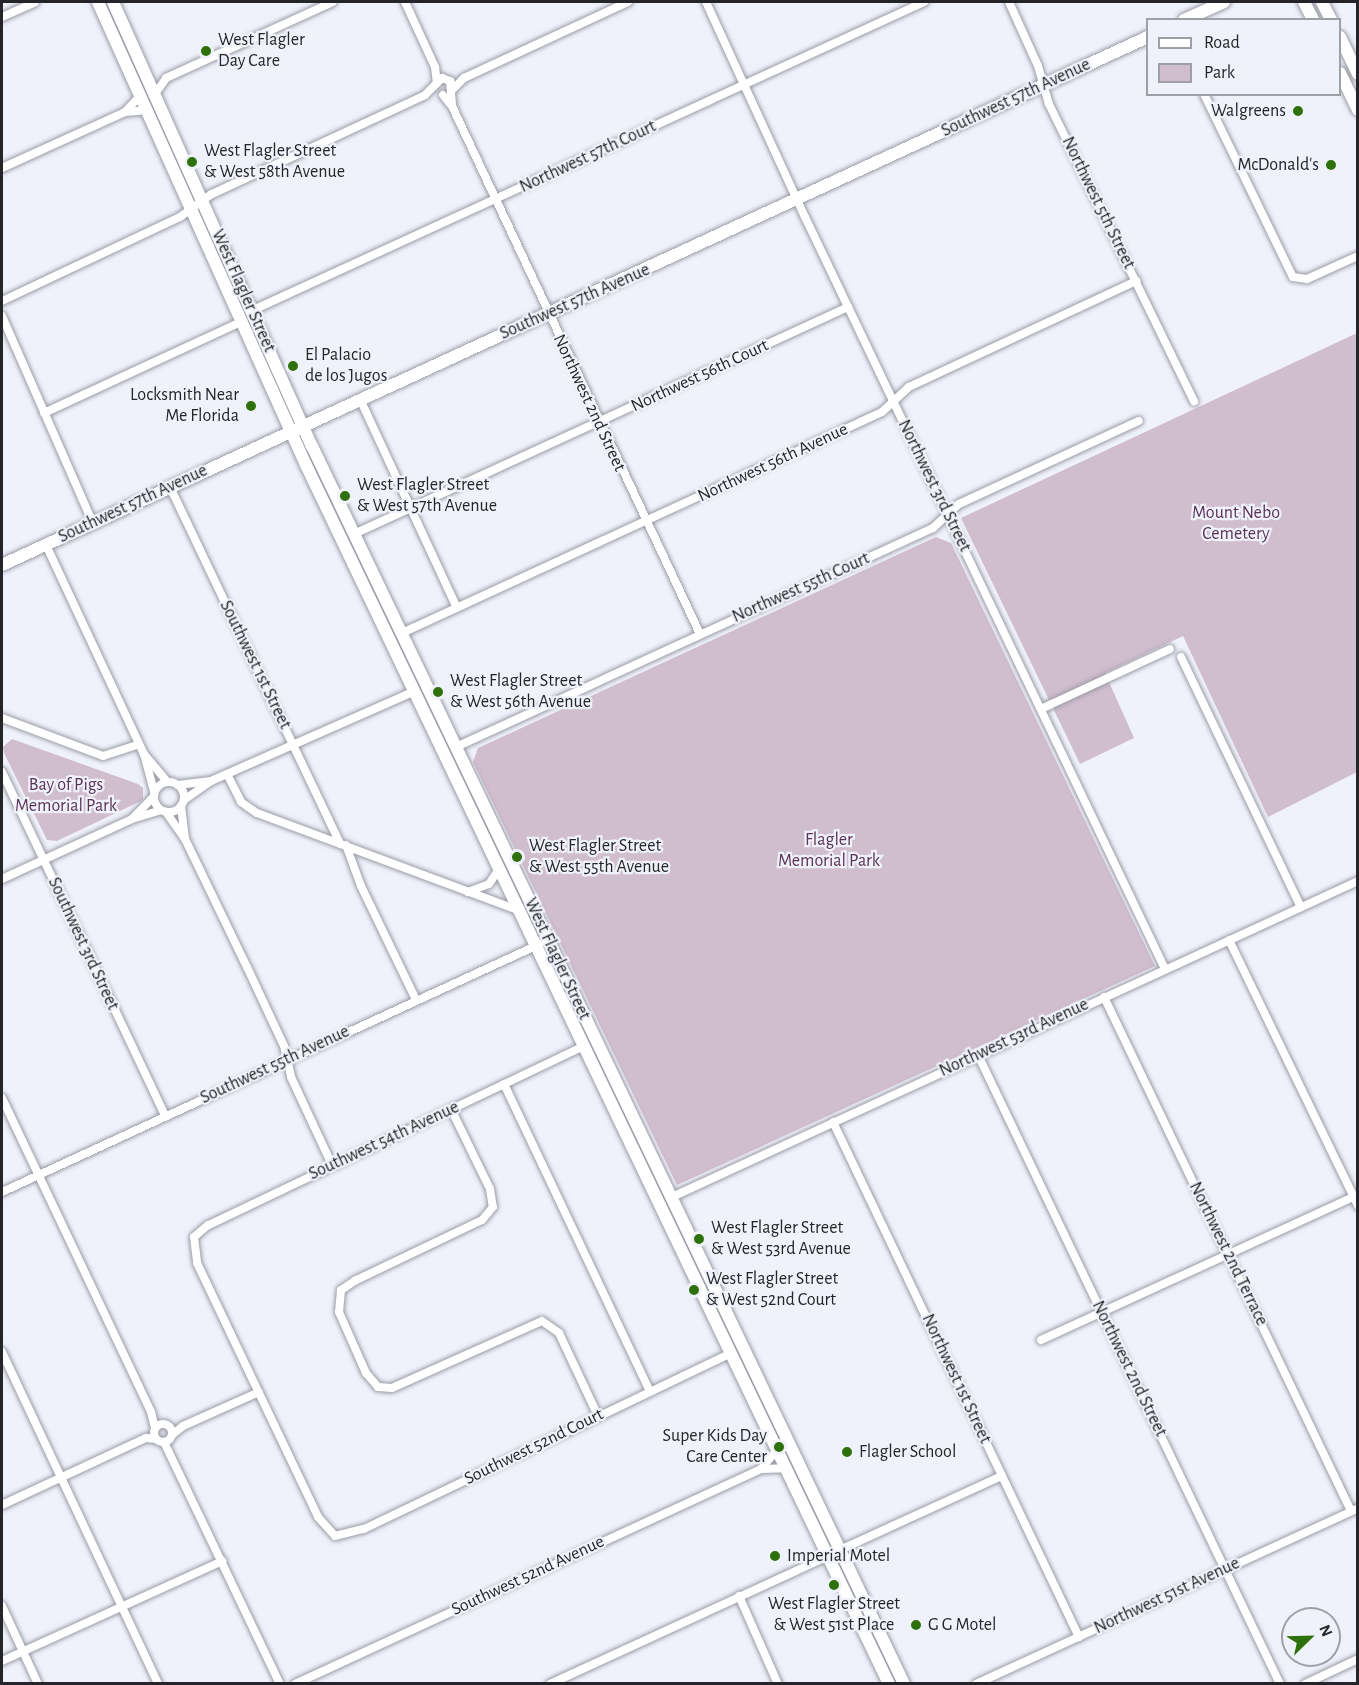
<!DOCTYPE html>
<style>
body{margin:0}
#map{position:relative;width:1359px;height:1685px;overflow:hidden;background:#f0f2fb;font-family:"Alegreya Sans",sans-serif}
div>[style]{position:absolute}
.green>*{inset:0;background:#d0bdcd}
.roads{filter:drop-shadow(0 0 2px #9a9ca5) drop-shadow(0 0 2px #9a9ca5)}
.minor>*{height:8px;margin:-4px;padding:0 4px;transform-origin:4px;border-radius:4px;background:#fff}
.minor>.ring{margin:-4px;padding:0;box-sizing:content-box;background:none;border:8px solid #fff;border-radius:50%}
.secondary>*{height:12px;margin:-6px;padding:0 6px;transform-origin:6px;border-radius:6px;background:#fff}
.dots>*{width:16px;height:16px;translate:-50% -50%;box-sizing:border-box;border:3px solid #f0f2fb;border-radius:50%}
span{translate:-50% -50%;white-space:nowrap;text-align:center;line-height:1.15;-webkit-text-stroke:4.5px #f0f2fb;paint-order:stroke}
.poi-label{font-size:18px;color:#252529}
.left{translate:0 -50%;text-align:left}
.right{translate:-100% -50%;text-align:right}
.street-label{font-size:18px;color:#252529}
.park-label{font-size:18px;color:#5b3357}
.frame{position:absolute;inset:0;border:3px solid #252529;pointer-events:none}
.legend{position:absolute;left:1146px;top:18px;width:195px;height:78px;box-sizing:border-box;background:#f0f2fb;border:2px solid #9fa0a7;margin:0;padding:8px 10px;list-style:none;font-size:18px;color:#252529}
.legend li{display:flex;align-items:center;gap:12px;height:30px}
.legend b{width:30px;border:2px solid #9fa0a7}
.north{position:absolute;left:1281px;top:1607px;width:60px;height:60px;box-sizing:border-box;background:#f0f2fb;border:2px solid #9fa0a7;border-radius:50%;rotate:67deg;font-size:16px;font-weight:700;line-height:24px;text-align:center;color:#252529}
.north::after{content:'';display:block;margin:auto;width:21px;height:27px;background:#2e710b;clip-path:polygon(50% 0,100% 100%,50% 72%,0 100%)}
</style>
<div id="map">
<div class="green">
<i style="clip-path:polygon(1357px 333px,1357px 772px,1268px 817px,1183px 636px,1105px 673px,1134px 738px,1080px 764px,961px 518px)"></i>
<i style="clip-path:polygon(936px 537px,951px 543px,1155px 966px,677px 1185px,473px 762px,478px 748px)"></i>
<i style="clip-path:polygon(12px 739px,138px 784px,143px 788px,143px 800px,57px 841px,47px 840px,4px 753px,3px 747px)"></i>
</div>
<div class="roads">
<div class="minor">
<i style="left:405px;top:2px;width:72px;rotate:65.2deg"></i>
<i style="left:435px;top:67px;width:16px;rotate:83deg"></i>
<i style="left:706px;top:2px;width:237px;rotate:65.3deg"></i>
<i style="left:805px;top:217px;width:834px;rotate:64.42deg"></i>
<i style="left:1009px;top:2px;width:70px;rotate:65.6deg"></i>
<i style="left:1038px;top:66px;width:40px;rotate:74deg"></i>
<i style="left:1049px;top:104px;width:331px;rotate:64deg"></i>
<i style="left:2px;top:17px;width:36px;rotate:-24deg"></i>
<i style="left:435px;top:85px;width:10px;rotate:-45deg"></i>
<i style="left:442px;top:78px;width:9px;rotate:21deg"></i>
<i style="left:450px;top:81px;width:25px;rotate:85deg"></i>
<i style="left:453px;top:89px;width:16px;rotate:-45deg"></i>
<i style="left:464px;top:78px;width:181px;rotate:-24.9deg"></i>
<i style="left:155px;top:94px;width:19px;rotate:-55deg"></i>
<i style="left:166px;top:78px;width:183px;rotate:-24.5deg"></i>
<i style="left:1204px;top:94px;width:203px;rotate:64.1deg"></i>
<i style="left:1293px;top:277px;width:14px;rotate:8deg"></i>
<i style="left:1307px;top:279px;width:56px;rotate:-24.3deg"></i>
<i style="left:443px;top:95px;width:14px;rotate:51deg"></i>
<i style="left:452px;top:106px;width:583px;rotate:64.84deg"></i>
<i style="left:125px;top:112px;width:22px;rotate:-47deg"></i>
<i style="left:2px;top:168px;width:135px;rotate:-24.5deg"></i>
<i style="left:125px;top:112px;width:21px;rotate:-5deg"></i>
<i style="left:2px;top:301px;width:197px;rotate:-25.3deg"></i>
<i style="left:180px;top:217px;width:39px;rotate:-36deg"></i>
<i style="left:212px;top:194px;width:235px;rotate:-24.9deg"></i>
<i style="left:425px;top:95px;width:16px;rotate:-45deg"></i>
<i style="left:251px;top:311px;width:741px;rotate:-24.66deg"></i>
<i style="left:2px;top:316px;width:226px;rotate:66.3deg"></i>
<i style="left:360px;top:399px;width:230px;rotate:65.1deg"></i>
<i style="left:44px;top:413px;width:217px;rotate:-24.8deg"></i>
<i style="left:170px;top:487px;width:395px;rotate:64.5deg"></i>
<i style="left:354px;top:534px;width:544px;rotate:-24.68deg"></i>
<i style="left:46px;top:545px;width:231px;rotate:64.9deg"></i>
<i style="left:144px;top:754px;width:35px;rotate:50deg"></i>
<i style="left:402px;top:633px;width:528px;rotate:-24.72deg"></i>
<i style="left:882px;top:412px;width:37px;rotate:-43deg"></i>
<i style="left:909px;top:387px;width:251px;rotate:-25deg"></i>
<i style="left:1181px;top:657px;width:277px;rotate:64.4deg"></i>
<i style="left:1041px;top:709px;width:142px;rotate:-24.9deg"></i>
<i style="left:2px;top:718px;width:108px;rotate:20.6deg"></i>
<i style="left:103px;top:756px;width:38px;rotate:-18deg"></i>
<i style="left:456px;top:747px;width:525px;rotate:-24.66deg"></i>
<i style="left:933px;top:528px;width:35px;rotate:-43deg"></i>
<i style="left:959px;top:504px;width:198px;rotate:-24.8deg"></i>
<i style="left:144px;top:754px;width:39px;rotate:75deg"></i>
<i style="left:2px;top:772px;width:381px;rotate:64.6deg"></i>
<i style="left:227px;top:774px;width:31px;rotate:63deg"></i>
<i style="left:241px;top:802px;width:19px;rotate:35deg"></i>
<i style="left:257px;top:813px;width:281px;rotate:20.4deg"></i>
<i class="ring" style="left:154px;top:782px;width:22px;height:22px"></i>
<i style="left:178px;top:785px;width:33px;rotate:-7deg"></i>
<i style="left:211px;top:781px;width:223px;rotate:-23.8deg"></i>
<i style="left:184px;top:800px;width:33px;rotate:-35deg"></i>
<i style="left:181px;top:806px;width:33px;rotate:83deg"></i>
<i style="left:166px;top:812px;width:33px;rotate:55deg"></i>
<i style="left:185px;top:839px;width:142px;rotate:64.2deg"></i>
<i style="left:247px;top:967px;width:87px;rotate:64.9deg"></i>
<i style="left:284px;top:1046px;width:32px;rotate:77deg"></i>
<i style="left:291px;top:1077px;width:97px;rotate:65deg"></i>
<i style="left:132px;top:819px;width:30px;rotate:-46deg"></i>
<i style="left:346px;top:845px;width:44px;rotate:69.9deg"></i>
<i style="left:361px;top:886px;width:127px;rotate:64.2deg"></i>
<i style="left:2px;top:879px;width:143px;rotate:-24.8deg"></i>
<i style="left:132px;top:819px;width:30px;rotate:-17deg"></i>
<i style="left:468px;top:892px;width:22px;rotate:-21deg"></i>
<i style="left:489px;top:884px;width:18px;rotate:-56deg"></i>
<i style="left:1229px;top:940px;width:296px;rotate:64.1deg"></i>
<i style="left:1104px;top:997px;width:570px;rotate:64.33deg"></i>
<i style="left:584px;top:1046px;width:416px;rotate:154.5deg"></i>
<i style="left:208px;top:1225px;width:18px;rotate:139deg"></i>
<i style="left:194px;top:1237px;width:26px;rotate:83deg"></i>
<i style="left:197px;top:1263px;width:281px;rotate:64.5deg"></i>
<i style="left:318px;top:1517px;width:25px;rotate:48deg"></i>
<i style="left:335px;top:1536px;width:30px;rotate:-14deg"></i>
<i style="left:364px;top:1529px;width:407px;rotate:-25.6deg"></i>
<i style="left:978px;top:1055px;width:698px;rotate:64.35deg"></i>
<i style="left:504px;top:1084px;width:340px;rotate:64.6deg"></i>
<i style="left:2px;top:1098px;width:348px;rotate:64.6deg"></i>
<i style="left:151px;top:1412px;width:16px;rotate:76deg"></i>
<i style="left:451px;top:1109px;width:89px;rotate:64deg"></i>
<i style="left:490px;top:1189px;width:18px;rotate:81deg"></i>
<i style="left:493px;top:1207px;width:17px;rotate:130deg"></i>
<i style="left:482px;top:1220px;width:140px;rotate:154.5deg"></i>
<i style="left:356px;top:1280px;width:18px;rotate:146deg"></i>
<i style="left:341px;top:1290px;width:22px;rotate:95deg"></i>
<i style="left:339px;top:1312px;width:67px;rotate:66.1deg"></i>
<i style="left:366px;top:1373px;width:18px;rotate:49deg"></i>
<i style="left:378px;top:1387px;width:14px;rotate:4deg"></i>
<i style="left:392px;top:1388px;width:164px;rotate:-24.1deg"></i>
<i style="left:542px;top:1321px;width:21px;rotate:35deg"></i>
<i style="left:559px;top:1333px;width:92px;rotate:64.8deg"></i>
<i style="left:833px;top:1122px;width:571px;rotate:64.47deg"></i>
<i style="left:2px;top:1192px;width:592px;rotate:-24.75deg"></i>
<i style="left:672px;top:1197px;width:755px;rotate:-24.73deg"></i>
<i style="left:1041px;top:1340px;width:349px;rotate:-24.6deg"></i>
<i style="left:2px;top:1352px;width:367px;rotate:64.8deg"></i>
<i class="ring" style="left:154px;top:1424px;width:10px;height:10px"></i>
<i style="left:172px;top:1435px;width:14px;rotate:-39deg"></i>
<i style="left:183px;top:1426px;width:83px;rotate:-24.1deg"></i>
<i style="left:164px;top:1442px;width:268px;rotate:64.4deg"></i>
<i style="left:761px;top:1469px;width:25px;rotate:-50deg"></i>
<i style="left:2px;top:1505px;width:159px;rotate:-25deg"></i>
<i style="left:146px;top:1438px;width:10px;rotate:6deg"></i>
<i style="left:840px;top:1550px;width:178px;rotate:-24.6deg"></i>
<i style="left:739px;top:1596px;width:96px;rotate:66.1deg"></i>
<i style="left:2px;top:1606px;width:86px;rotate:65.2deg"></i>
<i style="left:2px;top:1661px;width:242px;rotate:-24.4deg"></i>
<i style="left:295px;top:1684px;width:513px;rotate:-24.77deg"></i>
<i style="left:761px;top:1469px;width:25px;rotate:-2deg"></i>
<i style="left:550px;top:1684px;width:306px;rotate:-24.7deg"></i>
<i style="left:976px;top:1684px;width:421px;rotate:-24.7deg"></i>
<i style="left:1305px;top:1684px;width:59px;rotate:-25.3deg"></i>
</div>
<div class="secondary">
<i style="left:98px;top:2px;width:508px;rotate:65.81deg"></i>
<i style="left:306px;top:465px;width:1351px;rotate:64.44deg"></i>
<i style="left:113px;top:2px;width:487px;rotate:65.9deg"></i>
<i style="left:312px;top:446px;width:1372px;rotate:64.44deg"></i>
<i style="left:1304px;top:2px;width:20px;rotate:63deg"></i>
<i style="left:1322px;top:2px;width:20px;rotate:63deg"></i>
<i style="left:1184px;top:20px;width:44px;rotate:-24.2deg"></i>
<i style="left:1340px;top:37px;width:41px;rotate:64.1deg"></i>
<i style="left:1340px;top:73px;width:41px;rotate:64.1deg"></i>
<i style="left:2px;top:565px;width:1262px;rotate:-24.74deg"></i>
</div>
</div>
<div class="dots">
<i style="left:206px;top:51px;background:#2e710b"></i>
<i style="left:1298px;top:111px;background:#2e710b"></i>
<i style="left:192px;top:162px;background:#2e710b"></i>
<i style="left:1331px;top:165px;background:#2e710b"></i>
<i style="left:293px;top:366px;background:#2e710b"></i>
<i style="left:251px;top:406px;background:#2e710b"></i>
<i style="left:345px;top:496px;background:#2e710b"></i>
<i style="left:438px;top:692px;background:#2e710b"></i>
<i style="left:517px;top:857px;background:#2e710b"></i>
<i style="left:699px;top:1239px;background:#2e710b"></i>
<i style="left:694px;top:1290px;background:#2e710b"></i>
<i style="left:779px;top:1447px;background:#2e710b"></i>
<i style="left:847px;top:1452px;background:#2e710b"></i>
<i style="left:775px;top:1556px;background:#2e710b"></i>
<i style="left:834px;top:1585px;background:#2e710b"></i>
<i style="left:916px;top:1625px;background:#2e710b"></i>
</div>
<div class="poi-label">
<span class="left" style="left:218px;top:51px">West Flagler<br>Day Care</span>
<span class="right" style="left:1286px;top:111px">Walgreens</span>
<span class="left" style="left:204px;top:162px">West Flagler Street<br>&amp; West 58th Avenue</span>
<span class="right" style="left:1319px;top:165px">McDonald's</span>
<span class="left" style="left:305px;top:366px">El Palacio<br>de los Jugos</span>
<span class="right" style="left:239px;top:406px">Locksmith Near<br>Me Florida</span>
<span class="left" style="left:357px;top:496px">West Flagler Street<br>&amp; West 57th Avenue</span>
<span class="left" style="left:450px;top:692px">West Flagler Street<br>&amp; West 56th Avenue</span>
<span class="left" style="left:529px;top:857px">West Flagler Street<br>&amp; West 55th Avenue</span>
<span class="left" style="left:711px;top:1239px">West Flagler Street<br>&amp; West 53rd Avenue</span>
<span class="left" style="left:706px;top:1290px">West Flagler Street<br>&amp; West 52nd Court</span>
<span class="right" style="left:767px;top:1447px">Super Kids Day<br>Care Center</span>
<span class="left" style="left:859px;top:1452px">Flagler School</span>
<span class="left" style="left:787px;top:1556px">Imperial Motel</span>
<span style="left:834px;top:1615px">West Flagler Street<br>&amp; West 51st Place</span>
<span class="left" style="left:928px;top:1625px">G G Motel</span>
</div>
<div class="street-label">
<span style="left:1016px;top:98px;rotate:-25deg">Southwest 57th Avenue</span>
<span style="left:588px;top:157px;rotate:-25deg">Northwest 57th Court</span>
<span style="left:1098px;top:203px;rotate:64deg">Northwest 5th Street</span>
<span style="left:243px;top:291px;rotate:66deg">West Flagler Street</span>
<span style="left:575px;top:302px;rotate:-24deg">Southwest 57th Avenue</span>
<span style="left:700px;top:376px;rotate:-25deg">Northwest 56th Court</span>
<span style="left:589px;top:403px;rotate:65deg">Northwest 2nd Street</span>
<span style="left:773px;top:463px;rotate:-25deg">Northwest 56th Avenue</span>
<span style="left:934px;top:486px;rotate:64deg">Northwest 3rd Street</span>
<span style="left:133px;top:504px;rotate:-25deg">Southwest 57th Avenue</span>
<span style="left:801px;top:588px;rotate:-24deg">Northwest 55th Court</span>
<span style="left:255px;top:665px;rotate:64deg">Southwest 1st Street</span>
<span style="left:83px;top:944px;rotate:65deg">Southwest 3rd Street</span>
<span style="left:557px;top:959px;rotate:65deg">West Flagler Street</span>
<span style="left:1014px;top:1038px;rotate:-25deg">Northwest 53rd Avenue</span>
<span style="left:275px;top:1065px;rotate:-25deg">Southwest 55th Avenue</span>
<span style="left:384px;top:1141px;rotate:-25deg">Southwest 54th Avenue</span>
<span style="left:1228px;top:1254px;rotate:64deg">Northwest 2nd Terrace</span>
<span style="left:1129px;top:1369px;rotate:64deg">Northwest 2nd Street</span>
<span style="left:956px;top:1379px;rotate:65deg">Northwest 1st Street</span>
<span style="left:534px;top:1447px;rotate:-26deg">Southwest 52nd Court</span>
<span style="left:528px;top:1576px;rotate:-25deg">Southwest 52nd Avenue</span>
<span style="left:1167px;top:1596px;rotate:-25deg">Northwest 51st Avenue</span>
</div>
<div class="park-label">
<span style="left:1236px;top:524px">Mount Nebo<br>Cemetery</span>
<span style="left:66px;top:796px">Bay of Pigs<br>Memorial Park</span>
<span style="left:829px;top:851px">Flagler<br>Memorial Park</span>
</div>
<div class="frame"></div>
<ul class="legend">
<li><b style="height:8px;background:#fff"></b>Road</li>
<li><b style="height:16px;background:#d0bdcd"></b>Park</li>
</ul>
<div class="north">N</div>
</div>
